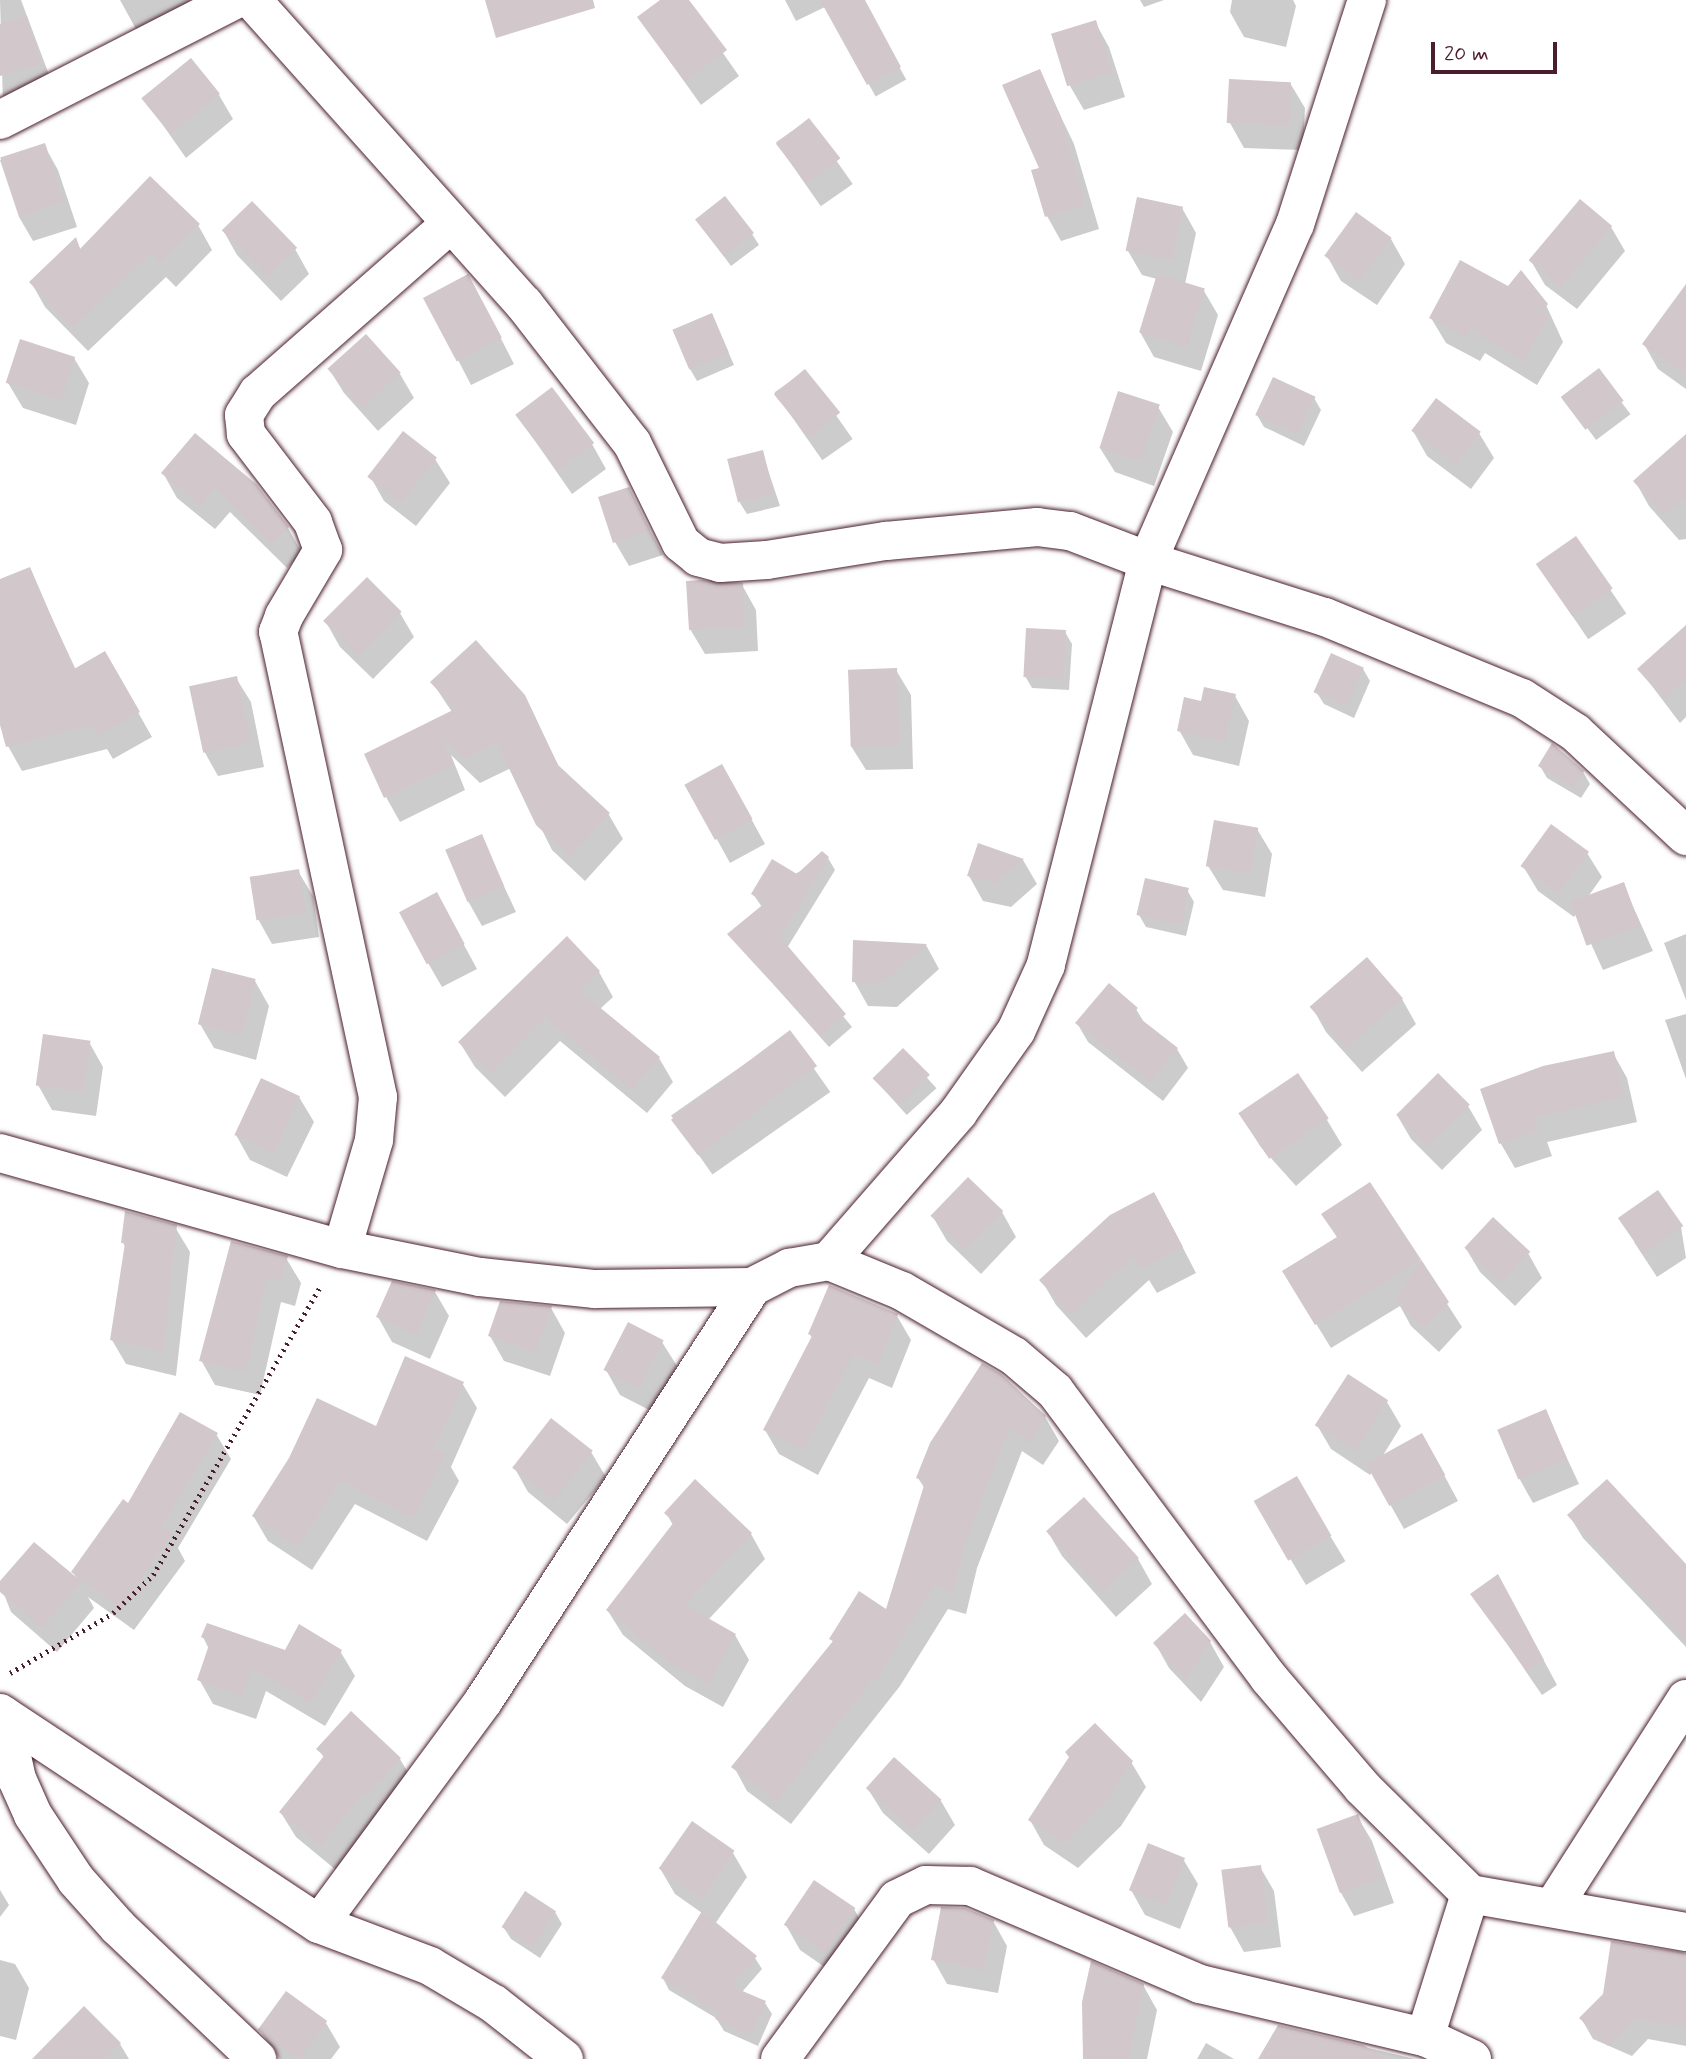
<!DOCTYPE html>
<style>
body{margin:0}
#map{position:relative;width:1686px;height:2059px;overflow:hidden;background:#fff;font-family:Mynerve,sans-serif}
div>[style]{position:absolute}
.shadow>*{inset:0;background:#0003;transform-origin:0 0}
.building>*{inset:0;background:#d2c7cb;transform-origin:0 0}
.path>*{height:4.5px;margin-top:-2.25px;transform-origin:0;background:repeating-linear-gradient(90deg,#4a1f2b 0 2px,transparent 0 7px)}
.roads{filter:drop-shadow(0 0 2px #4a1f2b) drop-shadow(0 0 2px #4a1f2b)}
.street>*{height:38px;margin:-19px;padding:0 19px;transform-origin:19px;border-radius:19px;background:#fff}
span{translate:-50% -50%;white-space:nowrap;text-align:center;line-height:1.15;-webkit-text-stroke:5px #fff;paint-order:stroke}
.scale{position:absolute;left:1431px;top:42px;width:126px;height:32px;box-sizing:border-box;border:4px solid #4a1f2b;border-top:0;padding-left:9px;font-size:21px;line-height:24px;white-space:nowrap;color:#4a1f2b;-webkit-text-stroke:5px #fff;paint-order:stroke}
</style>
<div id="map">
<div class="shadow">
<i style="clip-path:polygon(0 0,21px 0,54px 88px,3px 104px)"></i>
<i style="clip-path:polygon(120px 0,198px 0,142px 40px)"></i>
<i style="clip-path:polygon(663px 0,686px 0,739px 76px,701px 105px,639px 18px)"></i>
<i style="clip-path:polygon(785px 0,821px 0,825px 7px,796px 21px)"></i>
<i style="clip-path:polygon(1140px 0,1164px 0,1144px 7px)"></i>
<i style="clip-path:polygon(1232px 0,1293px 0,1296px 6px,1286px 47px,1244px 37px,1230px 12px)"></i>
<i style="clip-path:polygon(1095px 22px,1109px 47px,1125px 97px,1084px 110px,1070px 86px,1053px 35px)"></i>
<i style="left:881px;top:34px;width:52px;height:35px;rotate:61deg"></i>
<i style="clip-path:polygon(1039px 71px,1074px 144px,1099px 229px,1061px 241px,1047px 216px)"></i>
<i style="clip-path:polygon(1290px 83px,1305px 108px,1303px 150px,1244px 148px,1230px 123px)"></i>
<i style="clip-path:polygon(219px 95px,233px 119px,186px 158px,144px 98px)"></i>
<i style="left:808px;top:120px;width:78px;height:39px;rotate:55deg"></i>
<i style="clip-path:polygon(44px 145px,58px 170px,77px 227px,33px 241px,19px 217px,0 160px)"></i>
<i style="clip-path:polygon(1182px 208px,1196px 233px,1185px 284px,1204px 291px,1218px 315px,1201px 371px,1154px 357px,1140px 332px,1157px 279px,1142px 275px,1128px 251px)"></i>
<i style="clip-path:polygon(198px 225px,212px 250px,176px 287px,166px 277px,88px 351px,45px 307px,31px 282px,75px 239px,81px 250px)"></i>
<i style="clip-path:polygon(1611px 227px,1625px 251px,1577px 309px,1545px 285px,1531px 261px)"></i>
<i style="clip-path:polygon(223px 230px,295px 249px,309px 274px,281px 301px,237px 255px)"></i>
<i style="clip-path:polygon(705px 231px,752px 234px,759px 245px,731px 266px)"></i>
<i style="clip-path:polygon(1391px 239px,1405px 264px,1377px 305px,1341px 281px,1327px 256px)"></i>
<i style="clip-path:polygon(426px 298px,482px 301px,514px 364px,471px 385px)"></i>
<i style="clip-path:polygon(1546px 305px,1563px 342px,1537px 385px,1485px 353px,1480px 361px,1446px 343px,1431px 318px)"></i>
<i style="clip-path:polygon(712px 315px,734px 365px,697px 381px,690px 369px)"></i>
<i style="clip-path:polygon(1686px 317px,1686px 389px,1658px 369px,1644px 344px)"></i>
<i style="clip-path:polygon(74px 358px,89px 383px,76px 425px,23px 408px,8px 383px)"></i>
<i style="clip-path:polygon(329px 369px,400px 374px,414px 398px,378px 431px,344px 393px)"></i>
<i style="left:805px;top:371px;width:83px;height:37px;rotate:55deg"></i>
<i style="left:1598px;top:371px;width:54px;height:43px;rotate:53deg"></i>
<i style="clip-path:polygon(1314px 398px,1321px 410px,1304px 446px,1264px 427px,1257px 415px)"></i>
<i style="clip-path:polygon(1158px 407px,1173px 432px,1154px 486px,1115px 472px,1100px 448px)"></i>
<i style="clip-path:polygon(517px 415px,592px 444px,606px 469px,572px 494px)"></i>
<i style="clip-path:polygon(1413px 431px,1479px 433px,1494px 458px,1471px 489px,1427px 456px)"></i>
<i style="clip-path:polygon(195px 435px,288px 528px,302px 553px,287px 568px,230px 512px,215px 529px,177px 498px,163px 473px)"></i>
<i style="clip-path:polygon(762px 452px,780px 506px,747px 514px,740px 503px)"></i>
<i style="clip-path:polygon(1686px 455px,1686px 539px,1679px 540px,1649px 506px,1635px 481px)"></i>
<i style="clip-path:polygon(435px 459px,450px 483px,416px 526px,384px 501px,370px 476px)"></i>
<i style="clip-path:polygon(628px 489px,663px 555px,629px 566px,615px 542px)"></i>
<i style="left:1576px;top:539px;width:90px;height:46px;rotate:56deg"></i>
<i style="clip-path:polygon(29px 569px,76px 670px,105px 654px,152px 737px,113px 759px,107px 749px,22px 771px,8px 746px,0 719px,0 581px)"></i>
<i style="clip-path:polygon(742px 585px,756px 610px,758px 651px,705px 654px,690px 629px)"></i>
<i style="clip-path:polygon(400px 613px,414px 637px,373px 679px,340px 647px,326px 622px)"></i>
<i style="clip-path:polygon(1065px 632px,1072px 644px,1069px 690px,1032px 688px,1025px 676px)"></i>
<i style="clip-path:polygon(1686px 651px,1686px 717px,1680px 723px,1639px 669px)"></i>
<i style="clip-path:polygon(1363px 669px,1370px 681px,1354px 718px,1324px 704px,1317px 693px)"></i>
<i style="clip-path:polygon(896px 670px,911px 695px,913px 769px,866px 770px,851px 746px)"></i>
<i style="clip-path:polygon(236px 678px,251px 702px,264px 767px,218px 776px,204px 751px)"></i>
<i style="clip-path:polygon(432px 682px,524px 696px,561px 771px,609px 815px,623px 839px,585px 881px,552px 850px,511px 768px,480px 783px,451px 755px,465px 790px,400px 822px,386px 797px,452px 712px)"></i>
<i style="clip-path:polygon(1235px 696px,1249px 721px,1239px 766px,1193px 755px,1179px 730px,1203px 703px)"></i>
<i style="clip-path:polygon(1540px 766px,1583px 772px,1590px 784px,1581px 798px,1547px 778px)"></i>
<i style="clip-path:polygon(687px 785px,736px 791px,765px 844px,730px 863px)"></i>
<i style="clip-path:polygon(1257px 829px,1272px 854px,1265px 897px,1223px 890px,1208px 866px)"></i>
<i style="clip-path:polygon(481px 837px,516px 912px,482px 926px,468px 901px)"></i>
<i style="clip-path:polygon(1587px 853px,1602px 877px,1587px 898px,1623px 884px,1653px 951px,1603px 970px,1577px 913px,1574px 917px,1538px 891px,1523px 866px)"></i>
<i style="clip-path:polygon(828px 858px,835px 870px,787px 948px,852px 1027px,829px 1047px,729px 934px,762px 907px,753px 894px)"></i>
<i style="clip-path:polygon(1023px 860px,1037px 884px,1011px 907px,983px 901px,969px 876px)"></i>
<i style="clip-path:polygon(298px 871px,313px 896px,319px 937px,272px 944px,258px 919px,252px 878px)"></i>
<i style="clip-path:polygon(1187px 890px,1194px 902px,1186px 936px,1146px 927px,1139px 915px)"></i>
<i style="clip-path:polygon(450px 919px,477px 969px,442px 987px,428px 963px)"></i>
<i style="clip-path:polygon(1686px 934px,1686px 1000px,1664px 943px)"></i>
<i style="clip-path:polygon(567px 938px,599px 972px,613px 997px,600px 1009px,659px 1058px,673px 1082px,647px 1113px,560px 1041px,505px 1097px,475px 1067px,460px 1043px)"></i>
<i style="clip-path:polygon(855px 942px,926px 945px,939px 969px,897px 1007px,868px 1006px,854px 981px)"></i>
<i style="clip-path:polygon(1367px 960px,1402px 999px,1416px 1024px,1362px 1072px,1326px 1032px,1312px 1007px)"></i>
<i style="clip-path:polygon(255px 981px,269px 1006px,256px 1060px,214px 1048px,200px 1024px)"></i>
<i style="clip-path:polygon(1136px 1009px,1145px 1024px,1177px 1049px,1188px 1068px,1163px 1101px,1088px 1042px,1077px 1023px)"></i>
<i style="clip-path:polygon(1686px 1014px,1686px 1079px,1665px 1020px)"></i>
<i style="left:789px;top:1033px;width:72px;height:144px;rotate:55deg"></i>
<i style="clip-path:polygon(89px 1042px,103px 1067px,96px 1116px,52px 1110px,38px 1085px)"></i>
<i style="left:903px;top:1051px;width:50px;height:40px;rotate:48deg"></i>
<i style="clip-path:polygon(1613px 1053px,1627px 1078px,1637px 1122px,1547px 1142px,1552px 1156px,1515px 1168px,1501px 1144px,1482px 1090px)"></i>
<i style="clip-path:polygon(299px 1097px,314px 1122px,287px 1177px,250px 1160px,236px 1135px)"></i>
<i style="clip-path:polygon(1468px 1106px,1482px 1130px,1442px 1170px,1411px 1139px,1397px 1115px)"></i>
<i style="clip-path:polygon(1327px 1120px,1342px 1145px,1296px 1186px,1260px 1146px,1246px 1122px)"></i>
<i style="clip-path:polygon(968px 1180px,1002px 1212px,1016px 1237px,981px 1274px,947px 1241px,933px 1217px)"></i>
<i style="clip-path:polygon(1370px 1184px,1462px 1327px,1439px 1352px,1411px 1326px,1400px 1306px,1331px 1348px,1299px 1296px,1338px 1239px,1324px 1214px)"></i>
<i style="clip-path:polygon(1168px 1219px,1196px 1273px,1157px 1293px,1149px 1280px,1086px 1338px,1056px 1305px,1042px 1281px)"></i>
<i style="clip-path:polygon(175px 1227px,190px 1252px,176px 1376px,126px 1364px,112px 1340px,126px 1248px,123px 1243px)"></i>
<i style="clip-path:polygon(1681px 1227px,1686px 1258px,1657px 1277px,1634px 1242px)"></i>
<i style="clip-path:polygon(233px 1243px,286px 1258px,301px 1283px,295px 1306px,281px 1302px,260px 1395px,215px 1385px,201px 1360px)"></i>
<i style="clip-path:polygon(1465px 1247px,1528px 1253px,1542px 1278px,1515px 1306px,1480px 1272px)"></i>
<i style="clip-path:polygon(435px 1292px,449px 1316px,430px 1359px,392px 1342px,378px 1317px)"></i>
<i style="clip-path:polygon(551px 1308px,565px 1333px,550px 1376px,504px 1361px,490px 1336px)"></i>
<i style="clip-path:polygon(897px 1316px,911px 1340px,892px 1388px,869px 1378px,818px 1475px,779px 1454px,765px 1430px,812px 1338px,810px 1334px)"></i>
<i style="clip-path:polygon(662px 1342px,677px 1366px,653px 1412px,620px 1395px,606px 1370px)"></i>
<i style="clip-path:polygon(1348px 1376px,1387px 1402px,1401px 1426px,1382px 1457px,1436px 1460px,1458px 1501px,1404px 1529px,1372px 1472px,1370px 1475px,1331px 1449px,1317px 1425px)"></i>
<i style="clip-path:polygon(462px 1383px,477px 1408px,451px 1467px,459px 1481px,427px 1541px,355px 1504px,312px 1570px,268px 1541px,254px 1517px,376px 1428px)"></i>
<i style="clip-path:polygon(1545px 1411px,1579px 1484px,1533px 1503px,1519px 1478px)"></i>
<i style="clip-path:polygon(1045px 1417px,1059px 1441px,1043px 1465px,1022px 1451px,977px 1568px,966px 1614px,948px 1609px,900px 1686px,791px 1824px,747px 1791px,734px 1767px,834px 1643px,831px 1639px,887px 1611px,925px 1489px,918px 1478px,932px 1444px)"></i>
<i style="clip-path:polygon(216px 1434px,231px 1459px,178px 1548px,185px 1561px,134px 1630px,88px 1597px,94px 1608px,57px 1652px,11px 1612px,0 1584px,78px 1581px,73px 1572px,129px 1505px)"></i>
<i style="clip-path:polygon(591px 1452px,606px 1477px,567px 1524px,528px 1492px,514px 1467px)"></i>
<i style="left:1296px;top:1479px;width:96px;height:46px;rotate:59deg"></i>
<i style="clip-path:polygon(1084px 1499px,1138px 1559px,1152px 1584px,1116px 1617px,1062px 1556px,1048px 1532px)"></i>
<i style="clip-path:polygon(666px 1513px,751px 1534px,765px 1559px,708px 1620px,735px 1635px,749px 1660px,723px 1707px,685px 1686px,623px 1635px,608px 1611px,673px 1525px)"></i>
<i style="clip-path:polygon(1569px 1515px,1686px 1566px,1686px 1647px,1583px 1538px)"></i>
<i style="clip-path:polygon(1473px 1594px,1512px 1601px,1557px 1685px,1542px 1695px)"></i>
<i style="clip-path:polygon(203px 1637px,285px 1652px,340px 1651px,355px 1676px,325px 1726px,266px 1691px,256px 1719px,213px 1704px,199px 1679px,209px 1649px)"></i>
<i style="clip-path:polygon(1210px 1642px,1224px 1667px,1201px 1702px,1169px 1668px,1155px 1643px)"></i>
<i style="clip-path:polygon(319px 1749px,400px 1759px,414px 1783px,336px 1870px,296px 1837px,281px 1813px,324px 1758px)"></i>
<i style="clip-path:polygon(1131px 1762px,1146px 1787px,1121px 1826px,1078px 1868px,1044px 1845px,1030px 1820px)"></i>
<i style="clip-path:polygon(868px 1789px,941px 1801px,955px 1825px,929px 1854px,883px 1813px)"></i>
<i style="clip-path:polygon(1357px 1816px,1372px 1841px,1394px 1903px,1354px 1916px,1340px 1891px)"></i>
<i style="clip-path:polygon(733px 1853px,747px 1877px,715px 1924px,755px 1958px,762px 1969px,742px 1992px,765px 2003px,772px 2014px,758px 2046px,724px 2031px,716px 2018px,669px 1990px,663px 1978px,702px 1913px,675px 1894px,661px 1870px)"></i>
<i style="clip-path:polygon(1183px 1859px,1198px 1884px,1180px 1929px,1145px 1915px,1131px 1890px)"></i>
<i style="clip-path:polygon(1260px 1867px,1274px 1891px,1281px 1947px,1244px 1952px,1230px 1927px)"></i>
<i style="clip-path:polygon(0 1890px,9px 1905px,0 1917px)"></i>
<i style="clip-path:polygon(854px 1909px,868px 1934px,839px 1977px,800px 1950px,786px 1925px)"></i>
<i style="clip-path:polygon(555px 1912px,562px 1924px,540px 1958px,511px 1939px,504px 1928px)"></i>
<i style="clip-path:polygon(993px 1921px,1007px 1946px,998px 1993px,947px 1984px,933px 1959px)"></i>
<i style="clip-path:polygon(0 1960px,15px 1964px,29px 1988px,16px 2040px,0 2036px)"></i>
<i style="clip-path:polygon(1686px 1980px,1686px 2046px,1648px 2039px,1632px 2056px,1593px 2039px,1581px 2018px)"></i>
<i style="clip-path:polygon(1143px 1985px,1157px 2010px,1147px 2059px,1084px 2059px)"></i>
<i style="clip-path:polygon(326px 2023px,340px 2047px,331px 2059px,280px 2059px,259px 2029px)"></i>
<i style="clip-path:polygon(1279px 2027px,1415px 2059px,1282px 2059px)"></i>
<i style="clip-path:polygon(1206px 2043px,1234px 2059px,1197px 2059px)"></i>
<i style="clip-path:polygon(120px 2044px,129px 2059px,57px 2059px)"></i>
</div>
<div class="building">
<i style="clip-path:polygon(485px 0,593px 0,595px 8px,496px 38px)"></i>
<i style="clip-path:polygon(660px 0,689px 0,727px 50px,685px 82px,637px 17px)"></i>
<i style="clip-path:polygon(820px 0,865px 0,901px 67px,867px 85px)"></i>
<i style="clip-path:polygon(27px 16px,41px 64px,0 76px,0 24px)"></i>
<i style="left:1096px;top:20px;width:55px;height:47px;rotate:73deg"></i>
<i style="left:191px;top:58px;width:46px;height:64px;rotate:51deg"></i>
<i style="clip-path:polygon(1040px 69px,1061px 117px,1086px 205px,1045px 217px,1031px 170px,1039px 168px,1002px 85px)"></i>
<i style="left:1229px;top:79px;width:62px;height:44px;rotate:3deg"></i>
<i style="left:809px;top:118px;width:51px;height:42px;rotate:52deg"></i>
<i style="left:45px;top:143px;width:62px;height:47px;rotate:72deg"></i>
<i style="clip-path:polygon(150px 176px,200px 224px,161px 263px,151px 253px,73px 328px,29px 282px,76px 237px,80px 249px)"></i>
<i style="left:725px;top:196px;width:47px;height:38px;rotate:52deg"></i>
<i style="left:1137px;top:197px;width:47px;height:55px;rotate:12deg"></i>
<i style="left:1580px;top:199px;width:42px;height:80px;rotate:40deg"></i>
<i style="left:252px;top:201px;width:65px;height:42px;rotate:46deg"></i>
<i style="left:1356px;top:212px;width:44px;height:54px;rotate:36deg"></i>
<i style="clip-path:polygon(1460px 260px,1508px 286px,1521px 270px,1548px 304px,1542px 311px,1550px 316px,1523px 361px,1470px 329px,1466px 337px,1429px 318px)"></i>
<i style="left:468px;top:274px;width:72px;height:51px;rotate:62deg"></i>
<i style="left:1157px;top:274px;width:50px;height:61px;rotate:17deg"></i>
<i style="clip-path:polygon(1686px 284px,1686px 376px,1642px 344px)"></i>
<i style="left:712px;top:313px;width:43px;height:43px;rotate:67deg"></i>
<i style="left:366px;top:334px;width:52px;height:52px;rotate:48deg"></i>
<i style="left:20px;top:339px;width:58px;height:46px;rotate:18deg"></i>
<i style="left:1599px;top:368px;width:41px;height:48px;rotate:53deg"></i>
<i style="left:805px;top:369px;width:56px;height:40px;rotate:51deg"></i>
<i style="left:1273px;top:377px;width:47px;height:42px;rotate:25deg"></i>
<i style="left:552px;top:387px;width:70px;height:46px;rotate:53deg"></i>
<i style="left:1118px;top:391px;width:44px;height:60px;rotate:18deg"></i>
<i style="left:1436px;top:398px;width:56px;height:41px;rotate:37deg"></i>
<i style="left:403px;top:431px;width:43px;height:58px;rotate:38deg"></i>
<i style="clip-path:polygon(195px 433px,256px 484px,289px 527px,272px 545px,215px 488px,200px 506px,161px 473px)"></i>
<i style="clip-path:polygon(1686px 434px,1686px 496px,1664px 516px,1633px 481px)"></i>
<i style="left:763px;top:450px;width:45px;height:37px;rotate:76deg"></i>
<i style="clip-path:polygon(629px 487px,650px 530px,613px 543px,598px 497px)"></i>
<i style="left:1576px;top:536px;width:64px;height:49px;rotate:55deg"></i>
<i style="clip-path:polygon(30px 567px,74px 669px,105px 651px,140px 712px,98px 736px,91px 725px,6px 747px,0 725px,0 579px)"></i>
<i style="left:367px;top:577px;width:49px;height:62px;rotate:45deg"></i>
<i style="clip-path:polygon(701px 580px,743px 583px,745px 626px,689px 630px,686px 581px)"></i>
<i style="clip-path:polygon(1686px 625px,1686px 681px,1664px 699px,1637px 669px)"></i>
<i style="left:1026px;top:628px;width:40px;height:49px;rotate:3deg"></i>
<i style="clip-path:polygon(476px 640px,525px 695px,558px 765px,610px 813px,570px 857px,536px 825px,497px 743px,465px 759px,441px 736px,453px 765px,384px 798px,364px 754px,455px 709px,430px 682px)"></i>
<i style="left:1331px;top:653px;width:36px;height:43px;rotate:24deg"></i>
<i style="left:897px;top:668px;width:77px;height:49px;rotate:88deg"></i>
<i style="left:237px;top:676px;width:68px;height:49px;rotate:78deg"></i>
<i style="clip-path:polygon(1204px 687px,1236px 694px,1225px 742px,1177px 731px,1184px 697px,1201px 701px)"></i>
<i style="clip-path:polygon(1552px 743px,1584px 771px,1574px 788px,1538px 766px)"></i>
<i style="left:722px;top:764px;width:63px;height:43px;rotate:61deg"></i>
<i style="left:1214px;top:820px;width:45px;height:47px;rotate:10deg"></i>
<i style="left:1551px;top:824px;width:47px;height:52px;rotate:36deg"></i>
<i style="left:482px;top:834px;width:57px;height:40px;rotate:67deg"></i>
<i style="clip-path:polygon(978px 843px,1024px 859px,996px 883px,967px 876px)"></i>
<i style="clip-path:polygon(822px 851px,829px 857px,780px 937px,846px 1014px,821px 1036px,727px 934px,765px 903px,751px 894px,772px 859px,797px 874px)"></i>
<i style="left:299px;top:869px;width:44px;height:50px;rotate:81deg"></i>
<i style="left:1145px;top:878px;width:45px;height:38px;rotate:13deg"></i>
<i style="left:1624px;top:882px;width:47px;height:57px;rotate:70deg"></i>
<i style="left:437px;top:892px;width:59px;height:43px;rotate:62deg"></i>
<i style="clip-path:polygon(567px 936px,600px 971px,580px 991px,660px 1057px,632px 1090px,545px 1017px,490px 1073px,458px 1042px)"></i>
<i style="clip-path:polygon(853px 940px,927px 944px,882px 983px,852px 982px)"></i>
<i style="left:1367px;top:957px;width:55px;height:76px;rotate:49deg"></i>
<i style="left:212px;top:968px;width:45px;height:58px;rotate:14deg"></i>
<i style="clip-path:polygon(1109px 983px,1138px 1008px,1133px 1013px,1178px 1048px,1151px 1083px,1075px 1023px)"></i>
<i style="left:790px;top:1030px;width:45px;height:149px;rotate:53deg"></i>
<i style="left:43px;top:1034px;width:48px;height:52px;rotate:8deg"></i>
<i style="left:903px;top:1048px;width:38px;height:43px;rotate:45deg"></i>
<i style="clip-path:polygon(1614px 1051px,1624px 1097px,1534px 1118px,1539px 1131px,1499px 1144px,1480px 1089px,1543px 1066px)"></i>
<i style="left:1298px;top:1073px;width:55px;height:72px;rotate:56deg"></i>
<i style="left:1438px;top:1073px;width:45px;height:59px;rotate:45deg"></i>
<i style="left:261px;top:1078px;width:43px;height:63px;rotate:25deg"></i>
<i style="left:968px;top:1177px;width:49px;height:54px;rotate:44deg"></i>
<i style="clip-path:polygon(1370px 1182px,1449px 1302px,1424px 1328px,1395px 1301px,1421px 1260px,1315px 1325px,1282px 1271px,1337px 1237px,1321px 1214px)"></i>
<i style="left:1658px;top:1190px;width:44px;height:49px;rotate:55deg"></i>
<i style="clip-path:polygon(1154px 1192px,1183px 1247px,1141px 1269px,1134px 1256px,1071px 1315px,1039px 1280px,1110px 1215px)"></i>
<i style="clip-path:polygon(125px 1211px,177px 1225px,163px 1352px,110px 1340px,125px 1243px,121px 1243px)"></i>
<i style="left:1493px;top:1217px;width:51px;height:42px;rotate:43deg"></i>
<i style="clip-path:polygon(231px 1241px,288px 1256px,281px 1282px,267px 1278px,246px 1372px,199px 1361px)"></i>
<i style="clip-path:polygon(392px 1281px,436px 1290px,416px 1335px,376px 1317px)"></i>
<i style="clip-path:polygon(829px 1285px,898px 1314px,878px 1364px,854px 1354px,804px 1451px,763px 1430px,812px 1336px,808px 1334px)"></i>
<i style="clip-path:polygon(500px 1301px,552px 1306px,536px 1352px,488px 1336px)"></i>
<i style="left:628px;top:1322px;width:40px;height:54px;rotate:27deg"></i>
<i style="clip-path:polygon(405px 1356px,464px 1382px,434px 1449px,446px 1455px,413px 1518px,341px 1481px,297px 1547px,252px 1516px,289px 1458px,317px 1398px,376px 1426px)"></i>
<i style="clip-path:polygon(982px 1363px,1001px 1374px,1046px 1416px,1030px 1443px,1009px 1429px,965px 1544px,953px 1592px,934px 1586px,876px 1681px,873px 1679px,777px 1802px,731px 1767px,833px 1641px,829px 1639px,859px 1591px,886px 1609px,925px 1482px,916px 1478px,930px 1443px)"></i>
<i style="left:1348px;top:1374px;width:48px;height:61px;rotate:33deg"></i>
<i style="left:1546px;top:1409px;width:54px;height:53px;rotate:67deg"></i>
<i style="clip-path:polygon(180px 1412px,218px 1433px,162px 1527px,172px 1535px,120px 1607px,71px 1572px,123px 1499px,128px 1503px)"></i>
<i style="left:551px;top:1418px;width:53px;height:63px;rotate:38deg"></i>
<i style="left:1422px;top:1433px;width:48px;height:64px;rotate:61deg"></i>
<i style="left:1297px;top:1476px;width:69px;height:50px;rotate:60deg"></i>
<i style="clip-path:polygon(695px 1479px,752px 1533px,685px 1605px,736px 1634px,709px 1684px,669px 1662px,606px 1610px,674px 1522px,664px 1513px)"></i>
<i style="clip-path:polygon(1607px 1479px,1686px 1564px,1686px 1642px,1567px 1515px)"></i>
<i style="left:1084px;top:1497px;width:82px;height:51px;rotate:48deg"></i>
<i style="clip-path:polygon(34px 1542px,82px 1582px,42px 1628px,0 1592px,0 1581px)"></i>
<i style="clip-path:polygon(1498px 1574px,1544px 1660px,1527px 1671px,1470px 1594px)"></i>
<i style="clip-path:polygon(1185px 1613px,1211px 1641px,1186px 1679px,1153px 1643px)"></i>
<i style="clip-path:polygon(207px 1623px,285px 1650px,299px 1624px,342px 1650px,311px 1703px,252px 1668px,242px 1696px,197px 1680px,210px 1642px,201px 1637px)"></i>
<i style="clip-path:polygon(351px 1711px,401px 1758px,367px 1795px,364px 1792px,321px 1846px,279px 1812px,324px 1756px,316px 1749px)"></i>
<i style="clip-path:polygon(1095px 1723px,1133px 1761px,1107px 1801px,1063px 1844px,1028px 1820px,1069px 1757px,1065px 1752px)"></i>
<i style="left:894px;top:1757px;width:64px;height:42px;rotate:42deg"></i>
<i style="left:1358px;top:1814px;width:68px;height:44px;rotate:70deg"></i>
<i style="left:692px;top:1821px;width:52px;height:58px;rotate:35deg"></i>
<i style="left:1148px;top:1843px;width:40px;height:51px;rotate:22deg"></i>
<i style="left:1261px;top:1865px;width:58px;height:40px;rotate:83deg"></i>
<i style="left:814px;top:1880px;width:50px;height:54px;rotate:34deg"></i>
<i style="left:525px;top:1891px;width:37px;height:43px;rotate:33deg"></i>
<i style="clip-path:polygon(941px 1907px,965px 1908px,994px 1920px,984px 1970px,931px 1960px)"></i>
<i style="clip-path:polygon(702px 1911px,757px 1956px,731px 1986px,766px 2001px,751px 2035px,715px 2019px,718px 2013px,661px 1978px)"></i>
<i style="clip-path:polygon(1611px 1941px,1686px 1953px,1686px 2027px,1636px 2019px,1608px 2046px,1579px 2018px,1603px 1994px)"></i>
<i style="clip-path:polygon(1091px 1961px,1144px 1984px,1129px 2059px,1083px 2059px,1082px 2002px)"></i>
<i style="left:286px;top:1991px;width:51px;height:48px;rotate:36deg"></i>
<i style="clip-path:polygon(84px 2006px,121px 2043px,105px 2059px,32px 2059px)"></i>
<i style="clip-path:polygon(1278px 2025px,1363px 2045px,1387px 2059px,1258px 2059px)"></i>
</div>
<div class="path">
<i style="left:10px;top:1673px;width:119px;rotate:-30.2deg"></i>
<i style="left:113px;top:1613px;width:55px;rotate:-43.5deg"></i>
<i style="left:153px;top:1575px;width:335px;rotate:-59.9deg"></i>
</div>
<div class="roads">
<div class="street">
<i style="left:252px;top:0;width:408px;rotate:48.2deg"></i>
<i style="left:524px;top:304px;width:176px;rotate:52.2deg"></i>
<i style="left:632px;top:443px;width:111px;rotate:63.9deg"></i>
<i style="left:681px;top:543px;width:22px;rotate:39deg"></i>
<i style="left:698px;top:557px;width:23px;rotate:15deg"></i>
<i style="left:720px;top:563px;width:47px;rotate:-3.7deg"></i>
<i style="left:767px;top:560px;width:121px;rotate:-9.1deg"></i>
<i style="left:886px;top:541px;width:152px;rotate:-5.3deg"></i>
<i style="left:1037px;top:527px;width:33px;rotate:7deg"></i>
<i style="left:1070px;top:531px;width:84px;rotate:21deg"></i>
<i style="left:1148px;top:561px;width:417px;rotate:104.2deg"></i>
<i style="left:1046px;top:965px;width:72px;rotate:114.4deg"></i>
<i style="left:1016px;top:1031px;width:100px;rotate:125.3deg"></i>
<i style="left:958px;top:1113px;width:196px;rotate:131.1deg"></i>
<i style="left:1367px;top:0;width:235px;rotate:107.8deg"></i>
<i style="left:1295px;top:224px;width:368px;rotate:113.6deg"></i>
<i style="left:1148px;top:561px;width:186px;rotate:17.6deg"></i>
<i style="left:1325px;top:617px;width:213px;rotate:22.4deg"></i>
<i style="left:1522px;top:698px;width:64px;rotate:32.9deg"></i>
<i style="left:1576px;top:733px;width:151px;rotate:43.1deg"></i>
<i style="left:0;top:120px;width:263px;rotate:-27.1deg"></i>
<i style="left:0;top:1153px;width:355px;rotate:15.7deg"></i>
<i style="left:342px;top:1249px;width:141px;rotate:11.5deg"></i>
<i style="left:480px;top:1277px;width:116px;rotate:6deg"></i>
<i style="left:595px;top:1289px;width:157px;rotate:-0.7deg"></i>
<i style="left:752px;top:1287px;width:42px;rotate:-27.2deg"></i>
<i style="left:789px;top:1268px;width:41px;rotate:-9.9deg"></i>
<i style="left:829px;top:1261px;width:79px;rotate:22.3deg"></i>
<i style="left:902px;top:1291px;width:129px;rotate:30.1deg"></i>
<i style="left:1014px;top:1356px;width:54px;rotate:40.5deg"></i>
<i style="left:1055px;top:1391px;width:358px;rotate:53.3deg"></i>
<i style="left:1269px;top:1678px;width:143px;rotate:49.5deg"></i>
<i style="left:1362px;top:1787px;width:152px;rotate:44.7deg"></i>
<i style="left:1470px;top:1894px;width:219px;rotate:10deg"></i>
<i style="left:342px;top:1249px;width:114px;rotate:-73.6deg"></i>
<i style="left:374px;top:1140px;width:43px;rotate:-84.7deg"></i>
<i style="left:378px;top:1097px;width:476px;rotate:-102.1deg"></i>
<i style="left:278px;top:632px;width:17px;rotate:-69deg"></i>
<i style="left:284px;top:616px;width:77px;rotate:-59.4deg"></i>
<i style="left:323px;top:550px;width:30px;rotate:-110deg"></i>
<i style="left:313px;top:522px;width:111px;rotate:-127.3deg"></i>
<i style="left:246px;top:434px;width:19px;rotate:-96deg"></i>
<i style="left:244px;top:415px;width:26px;rotate:-58deg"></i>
<i style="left:258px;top:393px;width:254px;rotate:-41.3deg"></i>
<i style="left:0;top:1713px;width:382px;rotate:33.5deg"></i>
<i style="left:319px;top:1924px;width:119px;rotate:20.7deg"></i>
<i style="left:430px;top:1966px;width:74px;rotate:30.7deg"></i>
<i style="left:494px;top:2004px;width:89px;rotate:38.2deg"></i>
<i style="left:3px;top:1715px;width:66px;rotate:77.7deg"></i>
<i style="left:17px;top:1779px;width:39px;rotate:66deg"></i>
<i style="left:33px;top:1815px;width:78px;rotate:56.5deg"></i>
<i style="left:76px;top:1880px;width:63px;rotate:48.2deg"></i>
<i style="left:118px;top:1927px;width:192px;rotate:43.5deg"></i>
<i style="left:1553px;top:1907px;width:247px;rotate:-57.4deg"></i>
<i style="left:319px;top:1924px;width:278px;rotate:-53.6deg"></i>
<i style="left:484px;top:1700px;width:492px;rotate:-57deg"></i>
<i style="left:1425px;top:2037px;width:150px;rotate:-72.5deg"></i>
<i style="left:780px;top:2059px;width:198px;rotate:-53.8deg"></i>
<i style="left:897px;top:1899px;width:32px;rotate:-26deg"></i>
<i style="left:926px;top:1885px;width:44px;rotate:1.3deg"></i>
<i style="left:970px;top:1886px;width:250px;rotate:23.1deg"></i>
<i style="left:1200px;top:1984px;width:231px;rotate:13.3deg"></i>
<i style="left:1425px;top:2037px;width:52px;rotate:25.1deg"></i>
</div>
</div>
<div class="scale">20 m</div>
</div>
